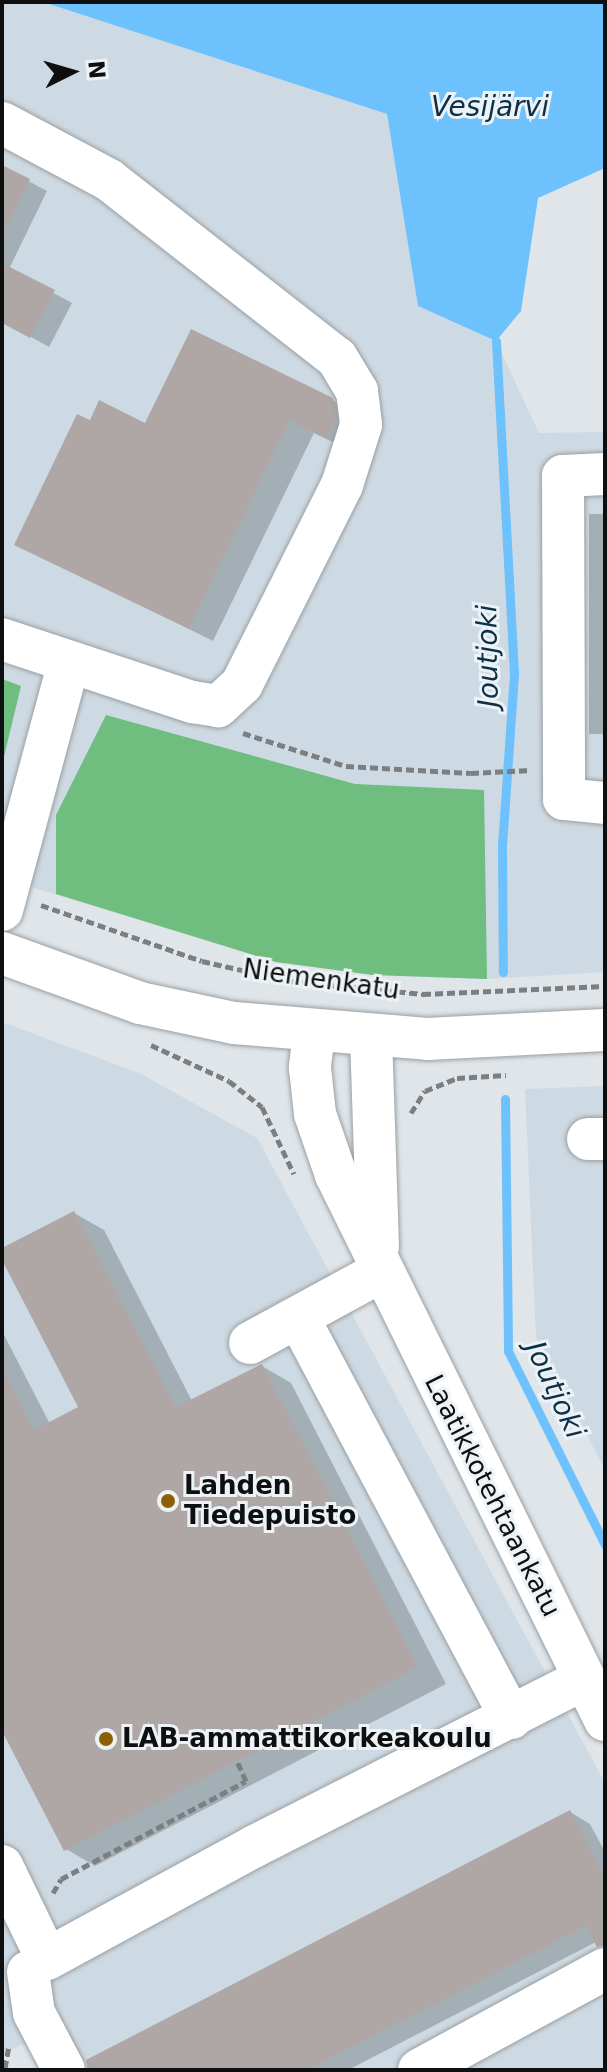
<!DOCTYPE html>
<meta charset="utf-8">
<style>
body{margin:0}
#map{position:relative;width:607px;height:2072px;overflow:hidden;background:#dfe5e9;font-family:"DejaVu Sans",sans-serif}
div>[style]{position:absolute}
.built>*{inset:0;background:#cedae3}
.forest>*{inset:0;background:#6fbd7f}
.water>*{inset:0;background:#6dc1fd}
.shadow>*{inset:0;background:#0003;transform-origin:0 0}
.stream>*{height:9px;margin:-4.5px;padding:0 4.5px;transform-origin:4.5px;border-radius:4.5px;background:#6dc1fd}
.building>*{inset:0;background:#aea7a5}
.path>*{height:5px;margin-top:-2.5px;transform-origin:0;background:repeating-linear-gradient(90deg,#7b7f81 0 8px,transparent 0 12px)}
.roads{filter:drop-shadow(0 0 2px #9a9fa3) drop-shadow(0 0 2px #9a9fa3)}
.minor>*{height:42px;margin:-21px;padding:0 21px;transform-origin:21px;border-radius:21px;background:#fff}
.dots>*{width:22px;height:22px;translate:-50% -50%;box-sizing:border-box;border:4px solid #ecf2f6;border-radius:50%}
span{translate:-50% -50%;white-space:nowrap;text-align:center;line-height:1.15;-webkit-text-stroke:6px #ecf2f6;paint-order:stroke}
.street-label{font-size:26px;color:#0d0f10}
.poi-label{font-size:26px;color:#0d0f10;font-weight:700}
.left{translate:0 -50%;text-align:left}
.water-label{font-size:28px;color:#0b3048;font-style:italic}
.frame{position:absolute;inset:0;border:4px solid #0d0f10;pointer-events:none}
.north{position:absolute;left:32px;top:32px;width:80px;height:80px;-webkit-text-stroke:6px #ecf2f6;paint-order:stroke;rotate:85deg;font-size:22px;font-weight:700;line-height:32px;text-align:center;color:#0d0f10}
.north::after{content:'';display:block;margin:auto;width:28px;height:36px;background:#0d0f10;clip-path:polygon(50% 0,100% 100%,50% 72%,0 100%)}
</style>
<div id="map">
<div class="built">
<i style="clip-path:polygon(2px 2px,43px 2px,387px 114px,418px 306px,496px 341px,539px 433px,605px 432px,605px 972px,487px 979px,373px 975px,276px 962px,2px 878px)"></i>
<i style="clip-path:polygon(2px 1022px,139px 1073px,257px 1138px,605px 1783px,605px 2070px,50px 2070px,34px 2038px,2px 2055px)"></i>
<i style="clip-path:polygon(605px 1086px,605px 1470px,536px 1337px,525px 1089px)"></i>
</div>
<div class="forest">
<i style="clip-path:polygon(2px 679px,21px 686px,2px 765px)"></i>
<i style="clip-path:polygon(106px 715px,355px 784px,484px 790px,487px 979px,373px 975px,276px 962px,56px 894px,56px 815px)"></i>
</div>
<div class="water">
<i style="clip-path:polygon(43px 2px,605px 2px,605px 168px,538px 198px,521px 311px,496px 341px,418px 306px,387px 114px)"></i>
</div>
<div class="shadow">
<i style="clip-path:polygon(2px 167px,47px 191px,9px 269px,72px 303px,49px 347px,2px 321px)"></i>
<i style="clip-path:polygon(332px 400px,357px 414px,351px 451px,314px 433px,213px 641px,17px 544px,91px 422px,146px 425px)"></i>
<i style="left:589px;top:514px;width:16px;height:220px"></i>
<i style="clip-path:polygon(74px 1213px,104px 1230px,192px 1401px,262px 1366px,291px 1383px,446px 1684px,95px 1866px,66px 1849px,2px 1727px,2px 1331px,50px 1424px,81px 1408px,2px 1250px)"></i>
<i style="clip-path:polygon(570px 1812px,590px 1824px,605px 1852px,605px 1945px,598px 1941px,348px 2070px,95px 2070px)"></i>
</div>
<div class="stream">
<i style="left:496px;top:341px;width:333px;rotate:86.9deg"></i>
<i style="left:514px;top:674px;width:170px;rotate:94deg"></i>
<i style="left:502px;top:844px;width:128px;rotate:89.6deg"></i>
<i style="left:505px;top:1099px;width:252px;rotate:89.3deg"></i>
<i style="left:508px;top:1351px;width:217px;rotate:63.4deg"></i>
</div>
<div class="building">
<i style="clip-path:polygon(2px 165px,30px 179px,2px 236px)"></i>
<i style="clip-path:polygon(2px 263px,55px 290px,30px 338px,2px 323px)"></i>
<i style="clip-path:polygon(191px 329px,333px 398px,336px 419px,327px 439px,289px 420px,189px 629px,14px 545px,77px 414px,90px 420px,99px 400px,145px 423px)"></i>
<i style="clip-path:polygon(74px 1211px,176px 1407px,262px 1364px,418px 1667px,64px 1851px,2px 1731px,2px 1368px,34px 1430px,78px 1407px,2px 1260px,2px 1248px)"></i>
<i style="clip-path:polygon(570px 1810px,605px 1877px,605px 1945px,597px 1947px,586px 1926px,307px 2070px,88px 2070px,86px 2060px)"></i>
</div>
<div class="path">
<i style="left:243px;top:733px;width:108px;rotate:17.8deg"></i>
<i style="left:346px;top:766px;width:125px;rotate:3.2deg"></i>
<i style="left:471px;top:773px;width:60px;rotate:-2.9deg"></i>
<i style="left:41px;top:905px;width:170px;rotate:19.2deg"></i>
<i style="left:202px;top:961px;width:90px;rotate:12.8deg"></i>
<i style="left:290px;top:981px;width:134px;rotate:5.6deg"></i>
<i style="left:423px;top:994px;width:182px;rotate:-2.5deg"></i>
<i style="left:151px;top:1045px;width:86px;rotate:24.8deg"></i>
<i style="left:229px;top:1081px;width:42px;rotate:38.2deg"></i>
<i style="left:262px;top:1107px;width:74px;rotate:64.5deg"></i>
<i style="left:411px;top:1113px;width:26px;rotate:-58deg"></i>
<i style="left:425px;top:1091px;width:35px;rotate:-22deg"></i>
<i style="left:457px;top:1078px;width:49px;rotate:-3.5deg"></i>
<i style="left:53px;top:1893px;width:16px;rotate:-60deg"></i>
<i style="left:61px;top:1879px;width:209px;rotate:-27.9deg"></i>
<i style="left:246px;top:1781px;width:22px;rotate:-114deg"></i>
<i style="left:5px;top:2068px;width:23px;rotate:-80deg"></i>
</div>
<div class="roads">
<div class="minor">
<i style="left:2px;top:123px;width:121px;rotate:28deg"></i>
<i style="left:109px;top:180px;width:289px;rotate:38deg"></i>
<i style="left:337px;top:358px;width:39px;rotate:59deg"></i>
<i style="left:357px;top:391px;width:34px;rotate:83deg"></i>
<i style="left:361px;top:425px;width:63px;rotate:107.6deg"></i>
<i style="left:342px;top:485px;width:223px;rotate:116.7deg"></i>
<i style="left:242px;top:684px;width:33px;rotate:137deg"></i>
<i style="left:218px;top:706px;width:26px;rotate:-171deg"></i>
<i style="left:192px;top:702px;width:200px;rotate:-161.7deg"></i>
<i style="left:605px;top:474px;width:42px;rotate:177.3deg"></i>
<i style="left:563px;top:476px;width:323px;rotate:89.8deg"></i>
<i style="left:564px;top:799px;width:41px;rotate:5.6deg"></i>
<i style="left:2px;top:910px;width:257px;rotate:-74.9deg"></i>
<i style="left:2px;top:953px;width:147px;rotate:19.9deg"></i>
<i style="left:140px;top:1003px;width:96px;rotate:12deg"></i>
<i style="left:234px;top:1023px;width:194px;rotate:4.7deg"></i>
<i style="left:427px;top:1039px;width:178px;rotate:-2.9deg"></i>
<i style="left:314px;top:1033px;width:35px;rotate:97deg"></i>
<i style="left:310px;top:1068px;width:46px;rotate:83.8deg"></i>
<i style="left:315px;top:1114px;width:65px;rotate:71deg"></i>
<i style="left:336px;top:1175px;width:608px;rotate:63.73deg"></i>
<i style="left:371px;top:1036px;width:211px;rotate:88.1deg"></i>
<i style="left:588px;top:1139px;width:17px"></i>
<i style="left:299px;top:1319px;width:452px;rotate:62deg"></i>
<i style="left:250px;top:1343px;width:148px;rotate:-28.6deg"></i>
<i style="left:2px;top:1866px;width:103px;rotate:64.2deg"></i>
<i style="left:47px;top:1959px;width:237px;rotate:-28.5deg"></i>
<i style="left:255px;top:1846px;width:369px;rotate:-26.9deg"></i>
<i style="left:28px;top:1972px;width:41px;rotate:81.7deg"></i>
<i style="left:34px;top:2013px;width:64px;rotate:62.2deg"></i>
<i style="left:419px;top:2070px;width:212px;rotate:-28.5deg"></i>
</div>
</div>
<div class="dots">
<i style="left:168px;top:1501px;background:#8d6006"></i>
<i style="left:106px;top:1739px;background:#8d6006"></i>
</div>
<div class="street-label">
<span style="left:321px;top:980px;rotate:8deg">Niemenkatu</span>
<span style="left:492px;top:1496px;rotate:63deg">Laatikkotehtaankatu</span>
</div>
<div class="poi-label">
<span class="left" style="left:184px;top:1501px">Lahden<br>Tiedepuisto</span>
<span class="left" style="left:122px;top:1739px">LAB-ammattikorkeakoulu</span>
</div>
<div class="water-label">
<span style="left:490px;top:107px">Vesijärvi</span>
<span style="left:488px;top:656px;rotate:-91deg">Joutjoki</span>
<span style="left:555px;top:1390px;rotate:65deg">Joutjoki</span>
</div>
<div class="frame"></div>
<div class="north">N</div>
</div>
